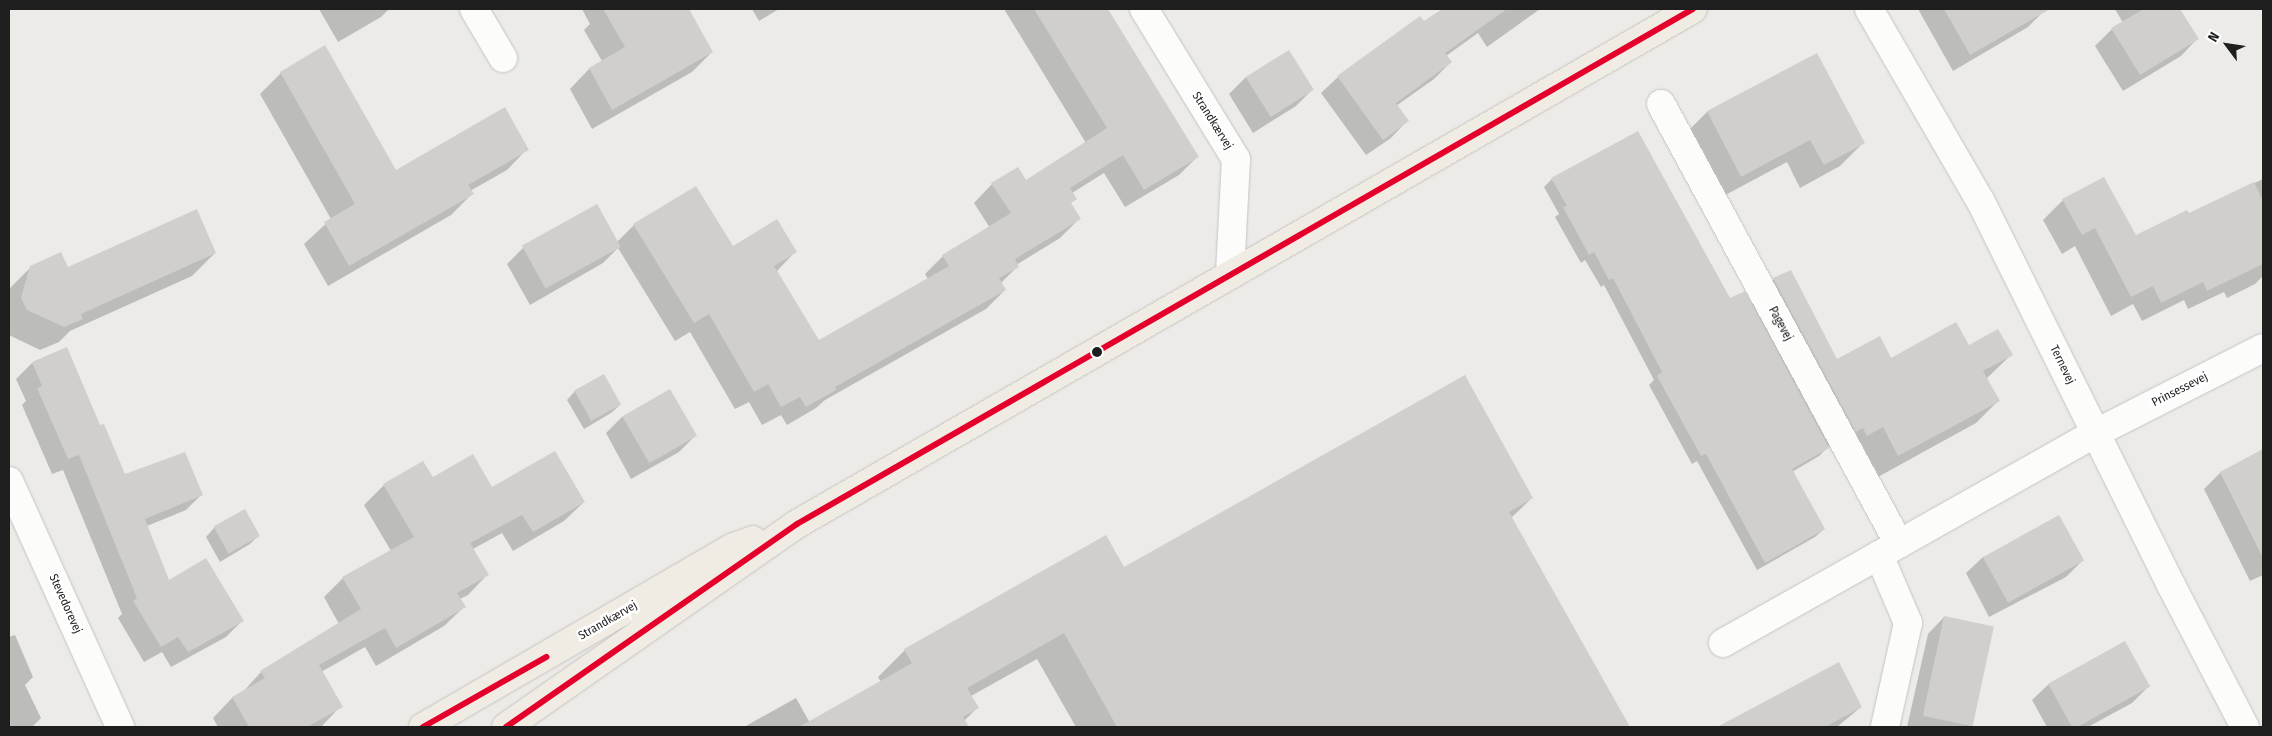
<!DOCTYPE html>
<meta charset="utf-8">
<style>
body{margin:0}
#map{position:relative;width:2272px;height:736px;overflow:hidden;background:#ecebe7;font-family:"Fira Sans Condensed",sans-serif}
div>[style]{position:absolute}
.shadow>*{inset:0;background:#0003}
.building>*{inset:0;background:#d1cfcc;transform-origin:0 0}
.roads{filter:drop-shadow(0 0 1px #c5c4c3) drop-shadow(0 0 1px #c5c4c3)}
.minor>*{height:28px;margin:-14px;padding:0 14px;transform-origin:14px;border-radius:14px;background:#fcfcfb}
.major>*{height:28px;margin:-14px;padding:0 14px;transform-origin:14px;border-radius:14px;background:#f0ece4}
.bus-1>*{height:6px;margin:-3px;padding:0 3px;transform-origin:3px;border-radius:3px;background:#e4002b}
.dots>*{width:14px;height:14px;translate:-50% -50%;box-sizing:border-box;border:2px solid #fff;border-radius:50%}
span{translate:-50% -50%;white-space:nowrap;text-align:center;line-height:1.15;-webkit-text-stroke:5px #fff;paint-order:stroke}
.street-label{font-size:12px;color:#1e1e1e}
.frame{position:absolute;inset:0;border:10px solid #1e1e1e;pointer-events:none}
.north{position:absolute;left:2202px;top:20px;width:50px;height:50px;-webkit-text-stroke:4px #fff;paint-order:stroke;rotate:301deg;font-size:14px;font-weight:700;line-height:20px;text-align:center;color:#1e1e1e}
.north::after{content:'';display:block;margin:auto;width:18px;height:22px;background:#1e1e1e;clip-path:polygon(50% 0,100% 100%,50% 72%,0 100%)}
</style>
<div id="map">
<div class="shadow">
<i style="clip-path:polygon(319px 9px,389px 9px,381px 17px,338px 42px)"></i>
<i style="clip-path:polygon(582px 9px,687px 9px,712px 52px,692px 72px,592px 129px,570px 89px,589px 69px,602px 61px,584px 30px,590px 24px)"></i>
<i style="clip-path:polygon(752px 9px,779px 9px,759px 21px)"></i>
<i style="clip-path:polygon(1004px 9px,1107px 9px,1197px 157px,1179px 175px,1125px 207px,1104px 173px,1072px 193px,1075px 199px,1070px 204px,1079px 219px,1060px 238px,1016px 265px,1017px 267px,1001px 283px,1005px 290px,986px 309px,825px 400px,816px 408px,787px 425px,781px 415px,762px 425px,749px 402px,735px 409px,690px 332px,675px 341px,618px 248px,603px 263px,530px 305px,507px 264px,523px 248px,617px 242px,634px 225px,732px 247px,795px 252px,777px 271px,819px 342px,928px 279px,925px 274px,943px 256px,990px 228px,974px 203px,992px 184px,1025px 181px,1086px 143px)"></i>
<i style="clip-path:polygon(1444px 9px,1449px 12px,1454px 9px,1540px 9px,1487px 47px,1478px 33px,1446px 56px,1451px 62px,1434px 79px,1396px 106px,1407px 121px,1391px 138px,1366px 155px,1321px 93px,1338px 77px)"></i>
<i style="clip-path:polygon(1918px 9px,2043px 9px,2044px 11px,2028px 27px,1953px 71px)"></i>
<i style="clip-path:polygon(2115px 9px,2179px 9px,2197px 39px,2181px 56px,2123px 91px,2095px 46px,2112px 29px,2123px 23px)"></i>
<i style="clip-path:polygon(1816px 54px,1863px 143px,1840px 166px,1800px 188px,1787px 162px,1718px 199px,1684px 135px,1707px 112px)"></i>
<i style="clip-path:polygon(281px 73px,396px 171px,527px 149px,507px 170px,470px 191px,472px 194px,451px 215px,328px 286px,304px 244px,331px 219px,260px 94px)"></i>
<i style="clip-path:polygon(1246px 77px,1312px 90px,1296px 106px,1253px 133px,1229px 94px)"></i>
<i style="clip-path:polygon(2103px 178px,2136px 237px,2188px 215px,2263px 179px,2263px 276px,2255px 284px,2227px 298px,2224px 292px,2188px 309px,2184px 300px,2142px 321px,2133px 304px,2111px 316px,2075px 246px,2062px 254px,2043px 220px,2063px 200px)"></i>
<i style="clip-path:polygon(1552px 179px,1729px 300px,1750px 304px,1774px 279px,1836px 361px,1891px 359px,1968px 346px,2011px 355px,1986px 379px,1998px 401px,1976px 423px,1876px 478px,1840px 450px,1834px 454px,1829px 446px,1819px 456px,1792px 472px,1824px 529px,1815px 537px,1757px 570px,1697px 461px,1692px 464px,1649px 385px,1654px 380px,1604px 285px,1601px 287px,1585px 260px,1581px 263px,1555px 217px,1559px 214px,1544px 187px)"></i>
<i style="clip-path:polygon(215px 253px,192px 276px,70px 331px,59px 342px,40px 350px,9px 335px,9px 289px,31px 267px,67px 268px)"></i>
<i style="clip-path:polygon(32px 363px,99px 427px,125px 475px,202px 494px,186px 510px,147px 526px,169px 582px,242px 621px,226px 637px,171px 667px,162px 652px,144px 662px,118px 618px,122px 614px,63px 470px,52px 474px,22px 405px,26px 401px,16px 379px)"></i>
<i style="clip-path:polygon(669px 390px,695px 436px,679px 452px,631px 479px,606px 433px,622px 417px)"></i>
<i style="clip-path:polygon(575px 391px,620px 405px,611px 413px,584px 429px,567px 400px)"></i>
<i style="clip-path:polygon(2263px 451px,2263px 575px,2250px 581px,2204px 489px,2220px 473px)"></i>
<i style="clip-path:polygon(423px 462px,432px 478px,584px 502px,564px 521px,513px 551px,502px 533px,473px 549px,487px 575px,468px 595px,460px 599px,464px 607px,444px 626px,376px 666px,365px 647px,321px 672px,341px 706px,322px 726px,218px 727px,213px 718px,232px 698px,242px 693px,261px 672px,339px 624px,324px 597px,343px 578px,391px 551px,364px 505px,384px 485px)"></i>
<i style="clip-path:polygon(1532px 498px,1511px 518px,1628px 727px,1076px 727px,1037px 659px,971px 696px,977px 708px,964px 721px,966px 727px,744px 727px,796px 698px,810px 723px,881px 682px,878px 677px,905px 650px,1123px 568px)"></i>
<i style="clip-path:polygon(245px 511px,259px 535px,250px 544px,220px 562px,206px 537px,214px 528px)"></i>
<i style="clip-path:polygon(1983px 557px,2082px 561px,2066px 577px,1989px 617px,1966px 573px)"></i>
<i style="clip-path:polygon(1944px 617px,1993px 628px,1971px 727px,1907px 727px,1928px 634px)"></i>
<i style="clip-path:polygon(15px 635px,33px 677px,25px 685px,41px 718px,32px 727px,9px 727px,9px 637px)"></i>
<i style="clip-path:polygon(2049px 684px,2148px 687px,2132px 703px,2088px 727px,2047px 727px,2032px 700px)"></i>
<i style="clip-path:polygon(1861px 707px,1837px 727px,1733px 727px,1748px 712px)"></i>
</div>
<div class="building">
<i style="clip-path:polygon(603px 9px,689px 9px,713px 52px,612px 110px,589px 68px,625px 47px)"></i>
<i style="clip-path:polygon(1034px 9px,1108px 9px,1199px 157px,1144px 190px,1123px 155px,1070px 188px,1077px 199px,1071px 203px,1081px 219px,1015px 259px,1019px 267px,999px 278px,1006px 290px,835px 387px,836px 390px,806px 407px,800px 397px,781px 407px,768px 384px,754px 392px,709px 314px,694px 323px,633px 224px,696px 186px,733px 246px,777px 219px,797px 252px,774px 266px,819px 340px,949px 266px,942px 255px,1011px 213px,991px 183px,1018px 167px,1026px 180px,1107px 128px)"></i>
<i style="clip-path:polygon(1442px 9px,1507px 9px,1445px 53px,1452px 62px,1396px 103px,1409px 121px,1383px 140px,1337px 76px,1420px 16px,1424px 21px)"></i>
<i style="clip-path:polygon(1944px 9px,2050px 9px,1970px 55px)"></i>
<i style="clip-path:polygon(2144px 9px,2180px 9px,2199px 39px,2140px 75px,2111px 28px)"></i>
<i style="clip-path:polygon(325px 45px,396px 170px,505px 107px,529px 150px,468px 185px,474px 194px,349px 266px,324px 222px,355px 204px,280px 72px)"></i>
<i style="left:1289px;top:50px;width:47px;height:51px;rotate:58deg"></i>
<i style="clip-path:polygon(1817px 53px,1865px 143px,1824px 165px,1810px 140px,1741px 177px,1707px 111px)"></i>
<i style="clip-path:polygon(1638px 131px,1730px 298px,1745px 291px,1829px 448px,1792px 469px,1825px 529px,1765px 563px,1706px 454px,1701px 456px,1657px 376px,1662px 372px,1613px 278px,1609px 280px,1594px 252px,1589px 255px,1563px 207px,1567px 206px,1551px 178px)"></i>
<i style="clip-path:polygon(2104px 177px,2136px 235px,2187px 210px,2189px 213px,2254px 182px,2263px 201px,2263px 264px,2207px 291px,2203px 282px,2161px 303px,2153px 286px,2131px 297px,2095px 228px,2082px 235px,2062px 199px)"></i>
<i style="left:597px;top:204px;width:49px;height:86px;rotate:61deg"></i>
<i style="clip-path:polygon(197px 209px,216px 253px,81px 314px,83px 319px,64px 327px,27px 310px,21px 298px,30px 266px,61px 252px,68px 267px)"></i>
<i style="clip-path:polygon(1791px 270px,1837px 359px,1880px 336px,1891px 358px,1956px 322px,1969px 345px,1998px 329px,2013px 355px,1983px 371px,2000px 401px,1898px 456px,1883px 427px,1867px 436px,1863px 428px,1856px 432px,1773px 278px)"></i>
<i style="clip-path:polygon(67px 347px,100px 425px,104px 424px,125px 474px,185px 452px,203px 495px,145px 519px,169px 580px,206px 558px,244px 621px,188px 652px,178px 637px,161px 647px,133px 601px,137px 598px,79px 455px,68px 459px,37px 388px,42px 386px,32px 362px)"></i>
<i style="left:604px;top:374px;width:35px;height:34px;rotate:61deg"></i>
<i style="clip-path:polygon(1465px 375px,1533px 498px,1509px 512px,1630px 727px,1117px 727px,1064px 633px,967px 688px,979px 708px,963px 717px,969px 727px,799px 727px,912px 663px,904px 649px,1106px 535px,1124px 567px)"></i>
<i style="left:670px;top:389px;width:54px;height:55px;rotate:60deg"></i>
<i style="clip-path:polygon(2263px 449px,2263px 558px,2220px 472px)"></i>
<i style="clip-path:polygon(555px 451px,585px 502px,533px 532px,522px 515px,470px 543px,489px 575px,457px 593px,466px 607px,396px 648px,385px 628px,319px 665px,343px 707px,307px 727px,249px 727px,232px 697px,265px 678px,260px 671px,361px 609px,342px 577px,414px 537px,383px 484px,423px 461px,433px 477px,473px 454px,492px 487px)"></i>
<i style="left:245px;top:509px;width:31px;height:36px;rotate:61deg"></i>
<i style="left:2059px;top:515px;width:52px;height:87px;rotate:61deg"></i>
<i style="left:1944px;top:616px;width:51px;height:102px;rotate:12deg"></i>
<i style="left:2125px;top:641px;width:52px;height:88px;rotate:61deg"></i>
<i style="clip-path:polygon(1839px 662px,1862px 707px,1825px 727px,1717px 727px)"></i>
</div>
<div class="roads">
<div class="minor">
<i style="left:474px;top:9px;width:57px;rotate:59.4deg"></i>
<i style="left:1144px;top:9px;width:176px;rotate:58.5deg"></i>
<i style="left:1236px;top:159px;width:116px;rotate:93deg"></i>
<i style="left:1869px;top:9px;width:223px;rotate:59.9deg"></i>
<i style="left:1981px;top:202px;width:428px;rotate:63.6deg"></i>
<i style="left:2171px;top:585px;width:160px;rotate:62.5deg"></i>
<i style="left:1661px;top:104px;width:500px;rotate:61.59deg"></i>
<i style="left:9px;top:481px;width:270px;rotate:65.7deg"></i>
<i style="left:1879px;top:555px;width:74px;rotate:66.9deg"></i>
<i style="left:1908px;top:623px;width:107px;rotate:102.5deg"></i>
<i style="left:1723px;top:643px;width:428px;rotate:-29.4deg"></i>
<i style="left:2096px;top:433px;width:187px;rotate:-27deg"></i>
</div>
<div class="major">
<i style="left:423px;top:727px;width:359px;rotate:-30.1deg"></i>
<i style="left:734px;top:547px;width:20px;rotate:-20deg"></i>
<i style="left:506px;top:727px;width:355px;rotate:-34.9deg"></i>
<i style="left:797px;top:524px;width:1033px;rotate:-29.89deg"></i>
</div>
</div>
<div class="bus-1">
<i style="left:423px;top:727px;width:142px;rotate:-29.6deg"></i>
<i style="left:506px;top:727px;width:355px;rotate:-34.9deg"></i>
<i style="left:797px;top:524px;width:1033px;rotate:-29.89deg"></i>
</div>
<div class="dots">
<i style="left:1097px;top:352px;background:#1e1e1e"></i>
</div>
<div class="street-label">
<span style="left:1212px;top:121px;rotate:58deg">Strandkærvej</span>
<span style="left:1780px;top:324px;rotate:62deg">Pagevej</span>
<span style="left:2062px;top:365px;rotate:64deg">Ternevej</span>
<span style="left:2180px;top:390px;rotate:-27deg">Prinsessevej</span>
<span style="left:65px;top:604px;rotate:66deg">Stevedorevej</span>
<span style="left:608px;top:621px;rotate:-30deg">Strandkærvej</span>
</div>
<div class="frame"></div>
<div class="north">N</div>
</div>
